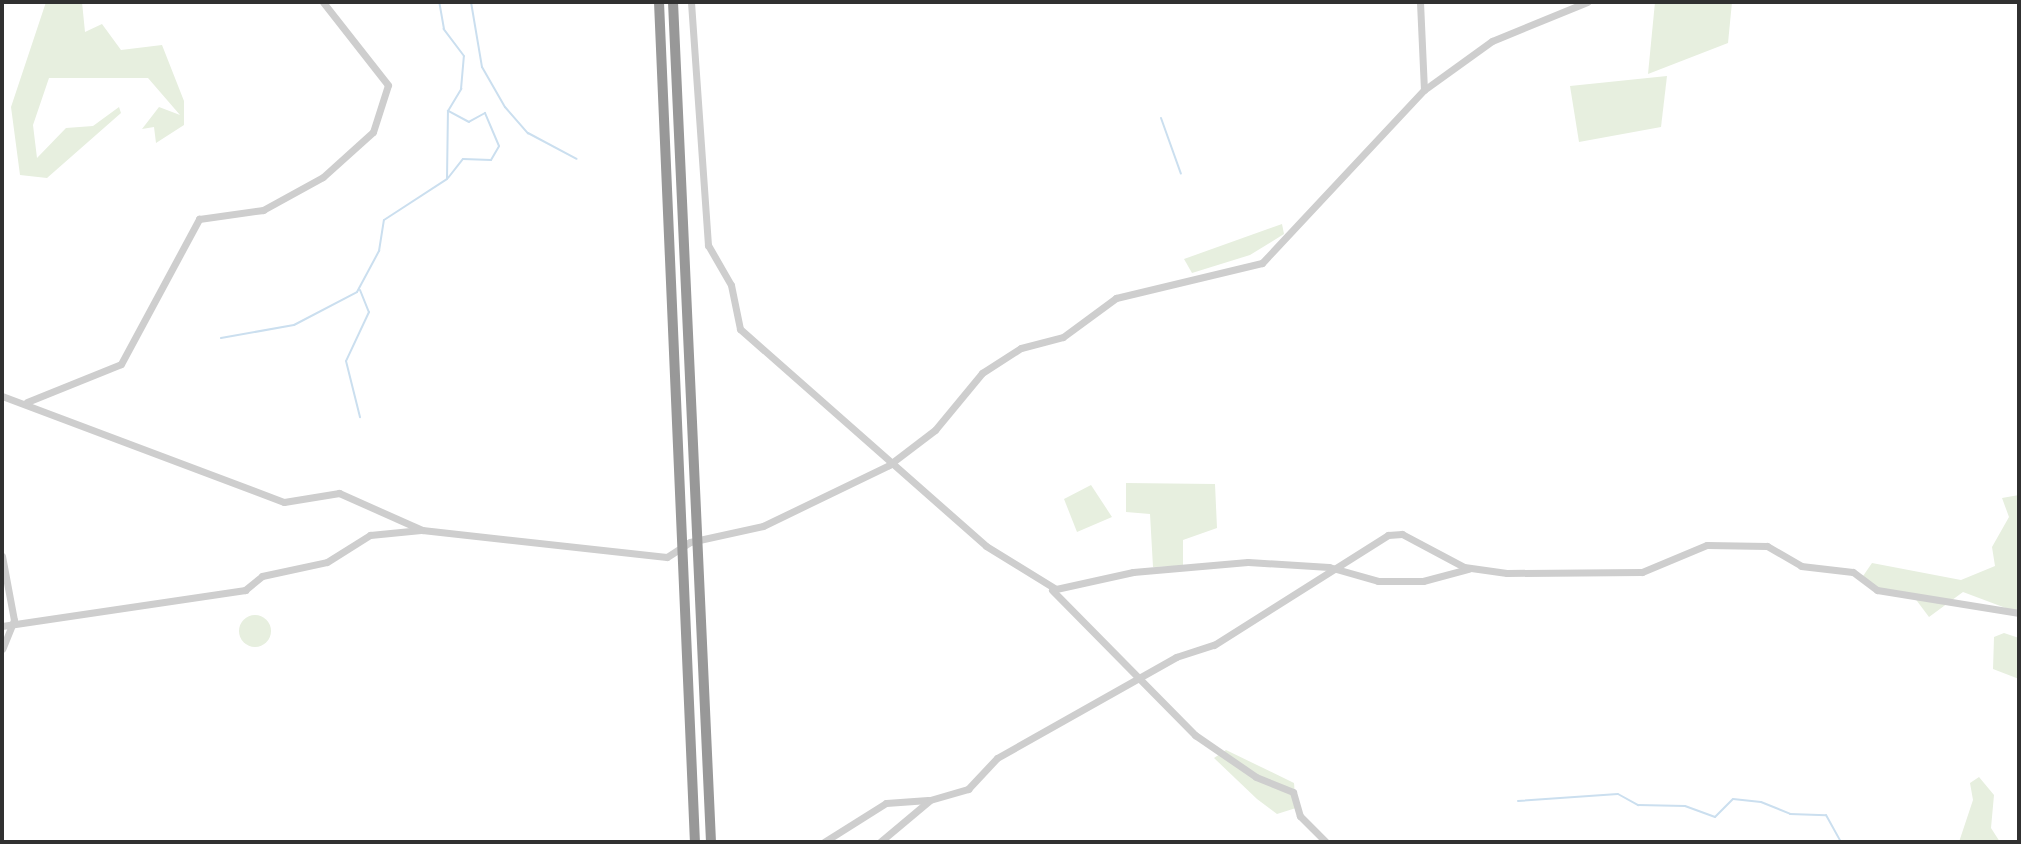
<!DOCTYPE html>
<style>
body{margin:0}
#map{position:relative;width:2021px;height:844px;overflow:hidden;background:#fff;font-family:Raleway,sans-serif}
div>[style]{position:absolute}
.green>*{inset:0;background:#e7efdf}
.round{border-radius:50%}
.stream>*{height:2px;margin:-1px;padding:0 1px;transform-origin:1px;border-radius:1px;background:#cbdfef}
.minor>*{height:7px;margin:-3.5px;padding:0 3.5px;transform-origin:3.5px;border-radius:3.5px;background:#cecece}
.highway>*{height:10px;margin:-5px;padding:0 5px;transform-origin:5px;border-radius:5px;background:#989898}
span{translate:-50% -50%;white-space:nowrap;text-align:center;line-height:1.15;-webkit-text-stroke:8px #fff;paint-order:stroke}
.frame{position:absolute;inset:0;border:4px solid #313131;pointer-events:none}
</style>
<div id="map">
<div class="green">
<i style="clip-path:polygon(46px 2px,82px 2px,85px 32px,102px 24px,121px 50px,162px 45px,184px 101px,184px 125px,156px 143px,154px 127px,142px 129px,159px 107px,180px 115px,148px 78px,49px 78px,33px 125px,37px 158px,66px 128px,93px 126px,119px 107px,121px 113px,47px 178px,20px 175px,11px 107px)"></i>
<i style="clip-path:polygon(1655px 2px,1732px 2px,1728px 43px,1648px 74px)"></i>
<i style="clip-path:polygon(1667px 76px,1661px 127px,1579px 142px,1570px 86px)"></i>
<i style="clip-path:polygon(1282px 224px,1284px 234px,1250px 255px,1192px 273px,1184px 259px)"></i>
<i style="clip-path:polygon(1126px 483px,1215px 484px,1217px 528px,1183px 540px,1183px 566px,1153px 567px,1150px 514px,1126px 512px)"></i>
<i style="clip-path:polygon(1091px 485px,1112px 517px,1077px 532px,1064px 499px)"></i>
<i style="clip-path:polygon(2019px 495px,2019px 613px,1963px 592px,1929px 617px,1914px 597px,1877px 590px,1861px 579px,1872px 563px,1961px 580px,1995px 566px,1992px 547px,2009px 517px,2002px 498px)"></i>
<i class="round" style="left:239px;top:615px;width:32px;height:32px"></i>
<i style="clip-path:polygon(2004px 633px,2019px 638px,2019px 679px,1993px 669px,1994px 637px)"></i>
<i style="clip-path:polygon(1226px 750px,1294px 783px,1296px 808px,1277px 814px,1257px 799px,1214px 758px)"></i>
<i style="clip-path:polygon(1979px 777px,1994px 795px,1991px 828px,2000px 842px,1959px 842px,1973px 800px,1970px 783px)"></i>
</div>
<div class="stream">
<i style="left:471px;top:2px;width:66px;rotate:80.4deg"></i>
<i style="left:482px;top:67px;width:46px;rotate:60.1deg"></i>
<i style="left:505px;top:107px;width:35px;rotate:49deg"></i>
<i style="left:528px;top:133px;width:55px;rotate:28deg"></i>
<i style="left:1161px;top:118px;width:59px;rotate:70.3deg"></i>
<i style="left:448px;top:178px;width:24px;rotate:-52deg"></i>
<i style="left:463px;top:159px;width:28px;rotate:2deg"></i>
<i style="left:491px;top:160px;width:16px;rotate:-60deg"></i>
<i style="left:499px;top:146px;width:36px;rotate:-113deg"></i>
<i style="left:485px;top:113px;width:18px;rotate:151deg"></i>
<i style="left:469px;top:122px;width:24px;rotate:-152deg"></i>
<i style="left:360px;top:290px;width:24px;rotate:68deg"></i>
<i style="left:369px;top:312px;width:54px;rotate:115.1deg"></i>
<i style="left:346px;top:361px;width:58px;rotate:76deg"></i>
<i style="left:221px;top:338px;width:74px;rotate:-10.1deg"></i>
<i style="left:294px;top:325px;width:71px;rotate:-27.6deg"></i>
<i style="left:357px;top:292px;width:47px;rotate:-61.8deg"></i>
<i style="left:379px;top:251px;width:31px;rotate:-81deg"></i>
<i style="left:384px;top:220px;width:75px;rotate:-33.1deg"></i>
<i style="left:447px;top:179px;width:68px;rotate:-89.2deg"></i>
<i style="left:448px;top:111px;width:26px;rotate:-59deg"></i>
<i style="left:461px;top:89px;width:33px;rotate:-85deg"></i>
<i style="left:464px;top:56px;width:34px;rotate:-127deg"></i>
<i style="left:444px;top:29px;width:27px;rotate:-100deg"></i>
<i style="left:1518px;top:801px;width:100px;rotate:-4deg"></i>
<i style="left:1618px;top:794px;width:23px;rotate:29deg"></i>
<i style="left:1638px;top:805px;width:47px;rotate:1.2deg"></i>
<i style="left:1685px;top:806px;width:32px;rotate:20deg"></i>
<i style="left:1715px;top:817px;width:25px;rotate:-45deg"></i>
<i style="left:1733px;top:799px;width:28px;rotate:6deg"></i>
<i style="left:1761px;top:802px;width:31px;rotate:22deg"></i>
<i style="left:1790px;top:814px;width:36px;rotate:2deg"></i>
<i style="left:1826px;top:815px;width:31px;rotate:61deg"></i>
</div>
<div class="minor">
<i style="left:691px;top:2px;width:244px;rotate:86deg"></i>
<i style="left:708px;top:245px;width:46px;rotate:60.1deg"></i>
<i style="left:731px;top:285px;width:45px;rotate:78.4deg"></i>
<i style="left:740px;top:329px;width:328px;rotate:41.4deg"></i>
<i style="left:986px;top:546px;width:82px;rotate:31.6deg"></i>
<i style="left:1056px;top:589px;width:79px;rotate:-12.4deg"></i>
<i style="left:1133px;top:572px;width:115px;rotate:-5deg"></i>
<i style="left:1248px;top:562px;width:81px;rotate:3.5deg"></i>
<i style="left:1329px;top:567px;width:51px;rotate:15.9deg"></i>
<i style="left:1378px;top:581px;width:45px"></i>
<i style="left:1423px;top:581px;width:47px;rotate:-14.9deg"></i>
<i style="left:1420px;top:2px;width:88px;rotate:87.4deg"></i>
<i style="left:2px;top:396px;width:301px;rotate:20.6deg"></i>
<i style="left:284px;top:502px;width:56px;rotate:-9.3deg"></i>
<i style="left:339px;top:493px;width:91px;rotate:24deg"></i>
<i style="left:422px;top:530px;width:246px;rotate:6.3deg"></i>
<i style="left:667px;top:557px;width:27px;rotate:-33deg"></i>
<i style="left:690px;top:542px;width:75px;rotate:-12.4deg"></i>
<i style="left:763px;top:526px;width:140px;rotate:-25.8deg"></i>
<i style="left:889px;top:465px;width:58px;rotate:-37.3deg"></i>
<i style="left:935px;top:430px;width:74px;rotate:-50.5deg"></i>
<i style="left:982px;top:373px;width:46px;rotate:-32.7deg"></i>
<i style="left:1021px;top:348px;width:43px;rotate:-14.7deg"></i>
<i style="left:1063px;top:337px;width:66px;rotate:-36.3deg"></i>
<i style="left:1116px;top:298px;width:150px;rotate:-13.5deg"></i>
<i style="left:1262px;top:263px;width:237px;rotate:-46.9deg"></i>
<i style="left:1424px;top:90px;width:84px;rotate:-35.8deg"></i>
<i style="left:1492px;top:41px;width:103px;rotate:-22.3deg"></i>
<i style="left:27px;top:402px;width:101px;rotate:-22deg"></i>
<i style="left:121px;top:364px;width:165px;rotate:-61.7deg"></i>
<i style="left:199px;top:219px;width:65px;rotate:-8deg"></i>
<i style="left:263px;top:210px;width:68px;rotate:-28.8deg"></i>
<i style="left:323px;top:177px;width:67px;rotate:-42deg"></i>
<i style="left:373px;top:132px;width:49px;rotate:-72.3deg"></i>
<i style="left:388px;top:85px;width:105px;rotate:-128.1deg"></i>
<i style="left:2px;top:556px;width:65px;rotate:79.4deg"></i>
<i style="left:14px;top:620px;width:31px;rotate:112deg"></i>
<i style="left:1052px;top:590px;width:204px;rotate:45.4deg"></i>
<i style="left:1195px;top:735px;width:74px;rotate:34.5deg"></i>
<i style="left:1256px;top:777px;width:40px;rotate:22deg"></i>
<i style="left:1293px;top:792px;width:25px;rotate:74deg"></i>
<i style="left:1300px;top:816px;width:37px;rotate:45deg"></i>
<i style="left:2px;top:626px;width:246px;rotate:-8.4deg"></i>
<i style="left:245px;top:590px;width:22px;rotate:-39deg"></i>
<i style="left:262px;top:576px;width:66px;rotate:-12.2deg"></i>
<i style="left:327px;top:562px;width:51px;rotate:-32.1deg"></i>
<i style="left:370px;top:535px;width:51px;rotate:-5.6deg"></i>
<i style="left:824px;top:842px;width:73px;rotate:-32.2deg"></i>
<i style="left:886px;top:803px;width:42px;rotate:-4.1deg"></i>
<i style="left:880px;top:842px;width:65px;rotate:-40deg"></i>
<i style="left:930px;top:800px;width:40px;rotate:-16deg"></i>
<i style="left:968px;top:789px;width:42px;rotate:-46.9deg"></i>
<i style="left:997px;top:758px;width:206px;rotate:-29.4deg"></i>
<i style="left:1176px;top:657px;width:40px;rotate:-18deg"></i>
<i style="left:1214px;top:645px;width:206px;rotate:-32.3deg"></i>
<i style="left:1388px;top:535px;width:14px;rotate:-4deg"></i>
<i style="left:1402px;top:534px;width:70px;rotate:28deg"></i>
<i style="left:1464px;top:567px;width:43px;rotate:7.9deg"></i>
<i style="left:1507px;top:573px;width:135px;rotate:-0.4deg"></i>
<i style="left:1642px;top:572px;width:70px;rotate:-22.6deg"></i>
<i style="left:1707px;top:545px;width:60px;rotate:1deg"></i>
<i style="left:1767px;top:546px;width:39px;rotate:30deg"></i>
<i style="left:1801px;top:566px;width:52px;rotate:6.6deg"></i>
<i style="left:1853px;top:572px;width:30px;rotate:37deg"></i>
<i style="left:1877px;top:590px;width:144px;rotate:9.2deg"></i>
</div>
<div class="highway">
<i style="left:659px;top:2px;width:841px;rotate:87.55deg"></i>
<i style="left:673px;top:2px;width:841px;rotate:87.41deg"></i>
</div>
<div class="frame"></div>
</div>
